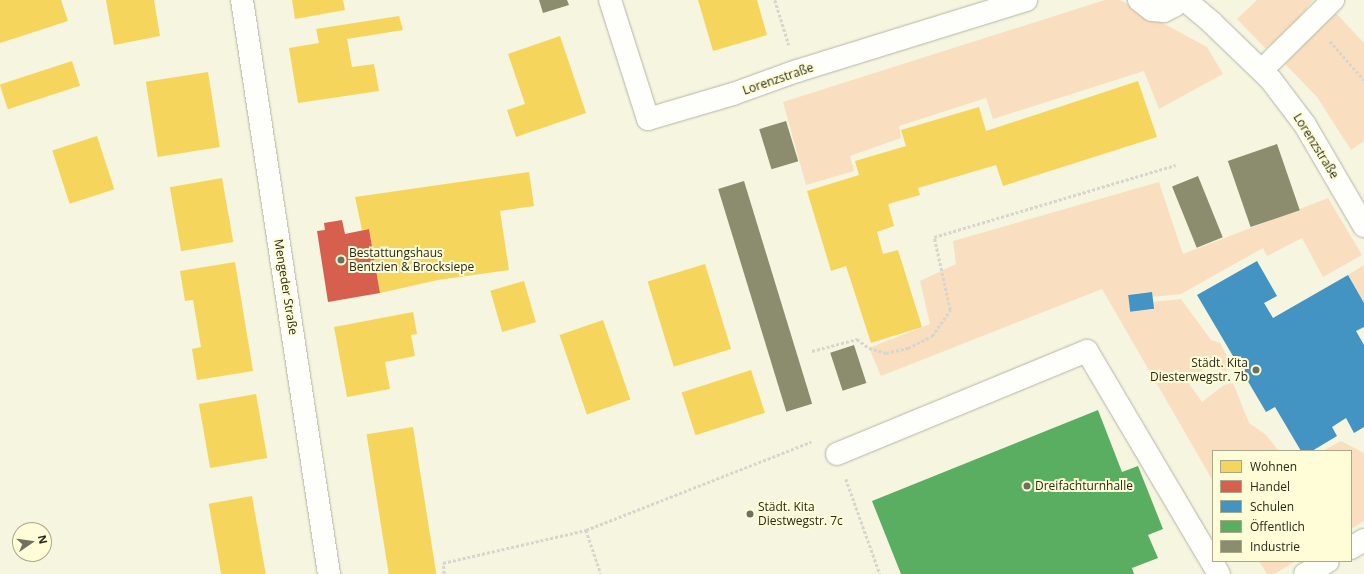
<!DOCTYPE html>
<meta charset="utf-8">
<style>
body{margin:0}
#map{position:relative;width:1364px;height:574px;overflow:hidden;background:#f5f5e0;font-family:"Open Sans",sans-serif}
div>[style]{position:absolute}
.green>*{inset:0;background:#f9dfc0}
.homes>*{inset:0;background:#f6d55c;transform-origin:0 0}
.shops>*{inset:0;background:#d6604d}
.schools>*{inset:0;background:#4393c3;transform-origin:0 0}
.public>*{inset:0;background:#5aae61}
.industry>*{inset:0;background:#8c8c6e;transform-origin:0 0}
.path>*{height:2.5px;margin-top:-1.25px;transform-origin:0;background:repeating-linear-gradient(90deg,#d6d6d0 0 3px,transparent 0 5px)}
.roads{filter:drop-shadow(0 0 1px #b5b5a5) drop-shadow(0 0 1px #b5b5a5)}
.minor>*{height:22px;margin:-11px;padding:0 11px;transform-origin:11px;border-radius:11px;background:#fefefa}
.major>*{height:22px;margin:-11px;padding:0 11px;transform-origin:11px;border-radius:11px;background:#fefefa}
.dots>*{width:11px;height:11px;translate:-50% -50%;box-sizing:border-box;border:2px solid #fefdd7;border-radius:50%}
span{translate:-50% -50%;white-space:nowrap;text-align:center;line-height:1.15;-webkit-text-stroke:4px #fefdd7;paint-order:stroke}
.street-label{font-size:12px;color:#29291a}
.poi-label{font-size:12px;color:#29291a}
.left{translate:0 -50%;text-align:left}
.right{translate:-100% -50%;text-align:right}
.legend{position:absolute;left:1212px;top:450px;width:140px;height:112px;box-sizing:border-box;background:#fefdd7;border:1px solid #a9a88b;margin:0;padding:5px 7px;list-style:none;font-size:12px;color:#29291a}
.legend li{display:flex;align-items:center;gap:8px;height:20px}
.legend b{width:20px;border:1px solid #a9a88b}
.north{position:absolute;left:12px;top:522px;width:40px;height:40px;box-sizing:border-box;background:#fefdd7;border:1px solid #a9a88b;border-radius:50%;rotate:77deg;font-size:11px;font-weight:700;line-height:16px;text-align:center;color:#29291a}
.north::after{content:'';display:block;margin:auto;width:14px;height:18px;background:#70705f;clip-path:polygon(50% 0,100% 100%,50% 72%,0 100%)}
</style>
<div id="map">
<div class="green">
<i style="clip-path:polygon(1105px 0,1120px 0,1207px 47px,1223px 74px,1159px 109px,1144px 71px,993px 119px,986px 98px,899px 126px,901px 138px,850px 156px,854px 171px,806px 185px,783px 102px)"></i>
<i style="clip-path:polygon(1257px 0,1313px 0,1297px 20px,1266px 49px,1237px 19px)"></i>
<i style="clip-path:polygon(1334px 11px,1364px 43px,1364px 141px,1351px 150px,1317px 97px,1285px 64px)"></i>
<i style="clip-path:polygon(1159px 182px,1183px 254px,1328px 198px,1362px 255px,1323px 277px,1302px 238px,1267px 256px,1263px 248px,1181px 294px,1152px 297px,1151px 292px,1129px 294px,1131px 312px,1153px 309px,1152px 302px,1181px 299px,1211px 340px,1220px 343px,1233px 367px,1225px 371px,1209px 365px,1187px 381px,1202px 402px,1224px 385px,1233px 383px,1249px 423px,1265px 434px,1279px 451px,1213px 451px,1213px 481px,1102px 289px,881px 376px,869px 348px,930px 324px,920px 281px,956px 264px,953px 241px)"></i>
<i style="clip-path:polygon(1364px 265px,1364px 303px,1348px 275px)"></i>
<i style="clip-path:polygon(1341px 441px,1364px 453px,1364px 521px,1351px 529px,1351px 451px,1323px 451px)"></i>
<i style="clip-path:polygon(1259px 561px,1296px 561px,1274px 574px,1267px 574px)"></i>
</div>
<div class="homes">
<i style="clip-path:polygon(0 0,61px 0,68px 21px,0 43px)"></i>
<i style="clip-path:polygon(106px 0,154px 0,160px 36px,114px 45px)"></i>
<i style="clip-path:polygon(292px 0,343px 0,345px 10px,295px 19px)"></i>
<i style="clip-path:polygon(698px 0,757px 0,767px 35px,713px 51px)"></i>
<i style="clip-path:polygon(399px 16px,403px 30px,347px 39px,352px 67px,374px 64px,379px 91px,298px 103px,289px 48px,319px 43px,316px 29px)"></i>
<i style="clip-path:polygon(560px 36px,586px 113px,516px 137px,507px 110px,525px 104px,508px 54px)"></i>
<i style="left:72px;top:61px;width:26px;height:76px;rotate:72deg"></i>
<i style="left:208px;top:72px;width:76px;height:63px;rotate:81deg"></i>
<i style="clip-path:polygon(1138px 81px,1157px 137px,1003px 186px,996px 165px,918px 188px,920px 195px,888px 204px,894px 226px,877px 232px,883px 254px,898px 250px,922px 327px,871px 343px,846px 266px,831px 271px,807px 191px,859px 175px,855px 161px,906px 146px,901px 130px,979px 107px,986px 131px)"></i>
<i style="left:97px;top:136px;width:56px;height:47px;rotate:72deg"></i>
<i style="clip-path:polygon(529px 172px,534px 206px,500px 211px,509px 270px,438px 280px,380px 293px,369px 229px,362px 230px,355px 197px)"></i>
<i style="left:222px;top:178px;width:65px;height:53px;rotate:80deg"></i>
<i style="clip-path:polygon(235px 262px,253px 371px,197px 380px,192px 349px,201px 347px,193px 300px,185px 301px,180px 271px)"></i>
<i style="left:705px;top:264px;width:89px;height:60px;rotate:73deg"></i>
<i style="left:524px;top:281px;width:43px;height:35px;rotate:74deg"></i>
<i style="clip-path:polygon(413px 312px,417px 334px,411px 335px,415px 356px,385px 362px,390px 389px,347px 397px,334px 327px)"></i>
<i style="left:603px;top:320px;width:84px;height:46px;rotate:71deg"></i>
<i style="left:751px;top:370px;width:45px;height:73px;rotate:72deg"></i>
<i style="left:256px;top:394px;width:65px;height:58px;rotate:80deg"></i>
<i style="left:413px;top:427px;width:149px;height:47px;rotate:81deg"></i>
<i style="left:252px;top:496px;width:79px;height:44px;rotate:80deg"></i>
</div>
<div class="shops">
<i style="clip-path:polygon(342px 220px,345px 234px,369px 229px,380px 293px,328px 302px,317px 231px,325px 230px,324px 223px)"></i>
</div>
<div class="schools">
<i style="clip-path:polygon(1257px 261px,1277px 296px,1264px 303px,1273px 318px,1348px 275px,1364px 303px,1364px 327px,1356px 331px,1364px 345px,1364px 427px,1354px 433px,1346px 418px,1332px 427px,1337px 436px,1312px 451px,1301px 451px,1275px 407px,1266px 412px,1197px 295px)"></i>
<i style="left:1152px;top:292px;width:17px;height:24px;rotate:83deg"></i>
</div>
<div class="public">
<i style="clip-path:polygon(1098px 410px,1122px 472px,1138px 466px,1163px 529px,1148px 535px,1158px 558px,1132px 568px,1134px 574px,901px 574px,872px 501px)"></i>
</div>
<div class="industry">
<i style="clip-path:polygon(539px 0,567px 0,569px 5px,543px 13px)"></i>
<i style="left:786px;top:121px;width:42px;height:28px;rotate:73deg"></i>
<i style="left:1277px;top:144px;width:70px;height:52px;rotate:71deg"></i>
<i style="left:1198px;top:176px;width:66px;height:28px;rotate:68deg"></i>
<i style="left:744px;top:181px;width:233px;height:27px;rotate:73deg"></i>
<i style="left:854px;top:345px;width:40px;height:25px;rotate:72deg"></i>
</div>
<div class="path">
<i style="left:775px;top:0;width:47px;rotate:72.7deg"></i>
<i style="left:1330px;top:41px;width:52px;rotate:48.9deg"></i>
<i style="left:812px;top:351px;width:47px;rotate:-14.9deg"></i>
<i style="left:857px;top:339px;width:15px;rotate:37deg"></i>
<i style="left:869px;top:348px;width:18px;rotate:16deg"></i>
<i style="left:886px;top:353px;width:23px;rotate:-13deg"></i>
<i style="left:908px;top:348px;width:27px;rotate:-27deg"></i>
<i style="left:932px;top:336px;width:32px;rotate:-55deg"></i>
<i style="left:950px;top:310px;width:75px;rotate:-102.4deg"></i>
<i style="left:934px;top:237px;width:252px;rotate:-16.6deg"></i>
<i style="left:846px;top:479px;width:101px;rotate:70.3deg"></i>
<i style="left:586px;top:530px;width:46px;rotate:71.2deg"></i>
<i style="left:444px;top:574px;width:11px;rotate:-95deg"></i>
<i style="left:443px;top:563px;width:147px;rotate:-13deg"></i>
<i style="left:586px;top:530px;width:242px;rotate:-21.4deg"></i>
</div>
<div class="roads">
<div class="minor">
<i style="left:610px;top:0;width:125px;rotate:72.3deg"></i>
<i style="left:648px;top:119px;width:89px;rotate:-16.4deg"></i>
<i style="left:733px;top:94px;width:68px;rotate:-19.8deg"></i>
<i style="left:797px;top:71px;width:240px;rotate:-17.2deg"></i>
<i style="left:1139px;top:0;width:16px;rotate:38deg"></i>
<i style="left:1152px;top:10px;width:12px;rotate:5deg"></i>
<i style="left:1164px;top:11px;width:11px;rotate:-27deg"></i>
<i style="left:1174px;top:6px;width:9px;rotate:-41deg"></i>
<i style="left:1185px;top:0;width:35px;rotate:40deg"></i>
<i style="left:1212px;top:23px;width:82px;rotate:44deg"></i>
<i style="left:1271px;top:80px;width:56px;rotate:52.9deg"></i>
<i style="left:1305px;top:125px;width:117px;rotate:59.7deg"></i>
<i style="left:1262px;top:70px;width:100px;rotate:-44.6deg"></i>
<i style="left:837px;top:454px;width:270px;rotate:-22.4deg"></i>
<i style="left:1087px;top:351px;width:259px;rotate:59.4deg"></i>
<i style="left:1351px;top:548px;width:15px;rotate:-32deg"></i>
<i style="left:1305px;top:574px;width:26px;rotate:-29deg"></i>
</div>
<div class="major">
<i style="left:242px;top:0;width:581px;rotate:81.38deg"></i>
</div>
</div>
<div class="dots">
<i style="left:341px;top:260px;background:#70705f"></i>
<i style="left:1256px;top:370px;background:#70705f"></i>
<i style="left:1027px;top:486px;background:#70705f"></i>
<i style="left:750px;top:514px;background:#70705f"></i>
</div>
<div class="street-label">
<span style="left:778px;top:79px;rotate:-19deg">Lorenzstraße</span>
<span style="left:1316px;top:146px;rotate:58deg">Lorenzstraße</span>
<span style="left:286px;top:287px;rotate:81deg">Mengeder Straße</span>
</div>
<div class="poi-label">
<span class="left" style="left:349px;top:260px">Bestattungshaus<br>Bentzien &amp; Brocksiepe</span>
<span class="right" style="left:1248px;top:370px">Städt. Kita<br>Diesterwegstr. 7b</span>
<span class="left" style="left:1035px;top:486px">Dreifachturnhalle</span>
<span class="left" style="left:758px;top:514px">Städt. Kita<br>Diestwegstr. 7c</span>
</div>
<ul class="legend">
<li><b style="height:11px;background:#f6d55c"></b>Wohnen</li>
<li><b style="height:11px;background:#d6604d"></b>Handel</li>
<li><b style="height:11px;background:#4393c3"></b>Schulen</li>
<li><b style="height:11px;background:#5aae61"></b>Öffentlich</li>
<li><b style="height:11px;background:#8c8c6e"></b>Industrie</li>
</ul>
<div class="north">N</div>
</div>
